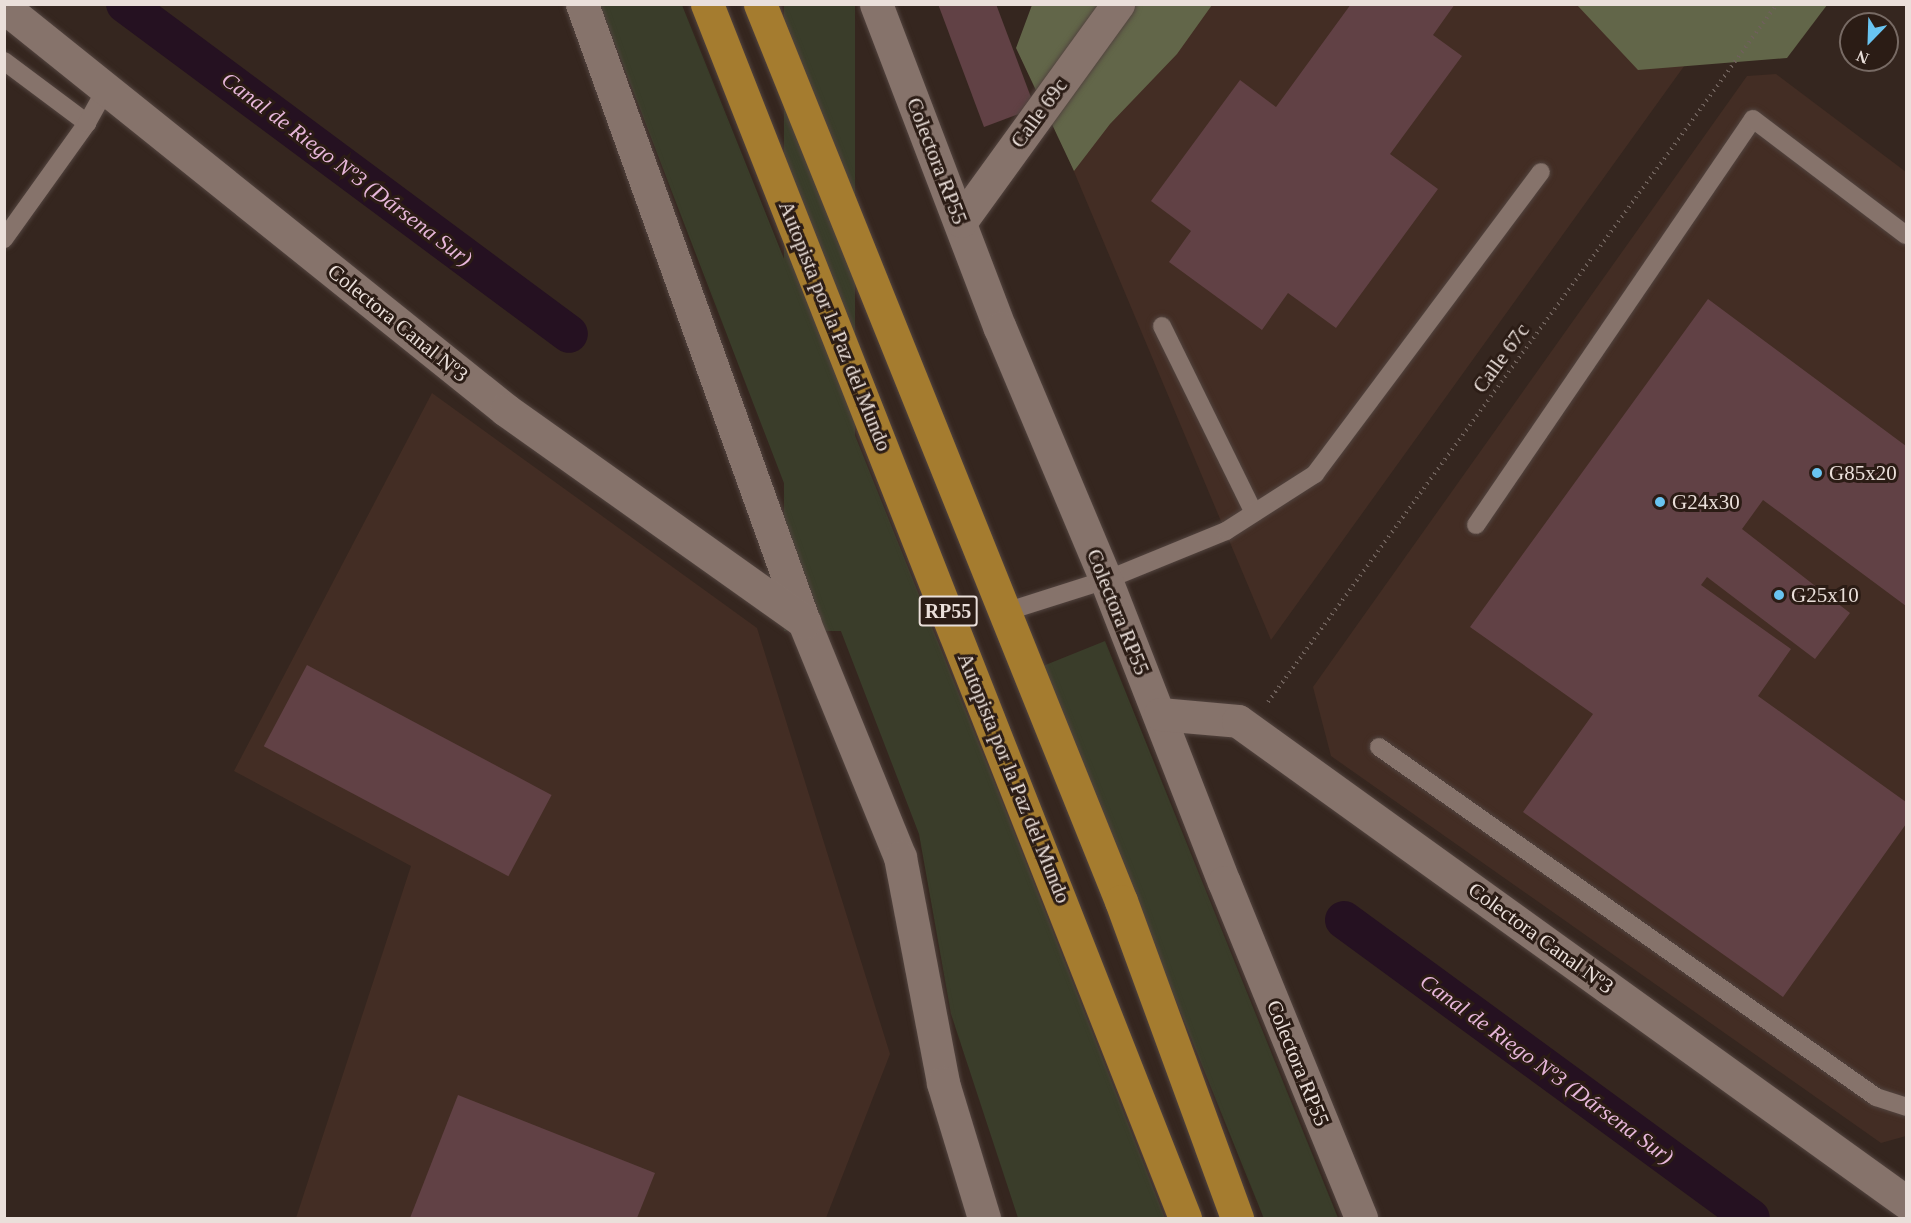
<!DOCTYPE html>
<meta charset="utf-8">
<style>
body{margin:0}
#map{position:relative;width:1911px;height:1223px;overflow:hidden;background:#35261f;font-family:"Times New Roman",serif}
div>[style]{position:absolute}
.built>*{inset:0;background:#432d24}
.green>*{inset:0;background:#3a3d2a;transform-origin:0 0}
.forest>*{inset:0;background:#626649}
.canal>*{height:38px;margin:-19px;padding:0 19px;transform-origin:19px;border-radius:19px;background:#251121}
.building>*{inset:0;background:#614145;transform-origin:0 0}
.path>*{height:4px;margin-top:-2px;transform-origin:0;background:repeating-linear-gradient(90deg,#6e605a 0 1.5px,transparent 0 6px)}
.roads{filter:drop-shadow(0 0 2px #52443f) drop-shadow(0 0 2px #52443f)}
.lane>*{height:18px;margin:-9px;padding:0 9px;transform-origin:9px;border-radius:9px;background:#86736b}
.street>*{height:33px;margin:-16.5px;padding:0 16.5px;transform-origin:16.5px;border-radius:16.5px;background:#86736b}
.highway>*{height:33px;margin:-16.5px;padding:0 16.5px;transform-origin:16.5px;border-radius:16.5px;background:#a57c2f}
.dots>*{width:16px;height:16px;translate:-50% -50%;box-sizing:border-box;border:3px solid #2b1c15;border-radius:50%}
span{translate:-50% -50%;white-space:nowrap;text-align:center;line-height:1.15;-webkit-text-stroke:6px #2b1c15;paint-order:stroke}
.shield-label span{padding:2px 4px;background:#2b1c15;border:2px solid;border-radius:4px;-webkit-text-stroke-width:0}
.shield-label{font-size:20px;color:#eadfda;font-weight:700}
.street-label{font-size:21px;color:#eadfda}
.poi-label{font-size:21px;color:#eadfda}
.left{translate:0 -50%;text-align:left}
.water-label{font-size:22px;color:#e7b6da;font-style:italic}
.frame{position:absolute;inset:0;border:6px solid #eadfda;pointer-events:none}
.north{position:absolute;left:1839px;top:12px;width:60px;height:60px;box-sizing:border-box;background:#2b1c15;border:2px solid #776a64;border-radius:50%;rotate:203deg;font-size:16px;font-weight:700;line-height:24px;text-align:center;color:#eadfda}
.north::after{content:'';display:block;margin:auto;width:21px;height:27px;background:#69c4f1;clip-path:polygon(50% 0,100% 100%,50% 72%,0 100%)}
</style>
<div id="map">
<div class="built">
<i style="clip-path:polygon(1698px 4px,1718px 19px,1271px 640px,1062px 143px,1159px 5px)"></i>
<i style="clip-path:polygon(1776px 74px,1906px 172px,1906px 1136px,1881px 1143px,1331px 756px,1313px 687px,1747px 76px)"></i>
<i style="clip-path:polygon(432px 393px,757px 628px,890px 1054px,826px 1218px,296px 1218px,411px 866px,234px 771px)"></i>
</div>
<div class="green">
<i style="clip-path:polygon(600px 5px,682px 5px,1002px 801px,1165px 1218px,1018px 1218px,951px 1014px,919px 834px)"></i>
<i style="left:784px;top:5px;width:71px;height:626px"></i>
<i style="left:1105px;top:641px;width:622px;height:69px;rotate:68deg"></i>
</div>
<div class="forest">
<i style="clip-path:polygon(1032px 5px,1212px 5px,1177px 54px,1110px 124px,1074px 171px,1016px 48px)"></i>
<i style="clip-path:polygon(1577px 5px,1827px 5px,1787px 58px,1638px 70px)"></i>
</div>
<div class="canal">
<i style="left:125px;top:4px;width:553px;rotate:36.62deg"></i>
<i style="left:1344px;top:920px;width:504px;rotate:36.21deg"></i>
</div>
<div class="building">
<i style="clip-path:polygon(938px 4px,996px 4px,1035px 108px,984px 127px)"></i>
<i style="clip-path:polygon(1351px 4px,1455px 4px,1433px 35px,1462px 56px,1390px 154px,1438px 189px,1336px 328px,1288px 293px,1262px 330px,1169px 262px,1191px 231px,1151px 201px,1240px 80px,1276px 107px)"></i>
<i style="clip-path:polygon(1708px 299px,1906px 446px,1906px 606px,1763px 500px,1742px 529px,1850px 613px,1815px 659px,1707px 577px,1701px 585px,1791px 649px,1758px 696px,1906px 802px,1906px 824px,1783px 997px,1523px 812px,1593px 714px,1470px 627px)"></i>
<i style="left:307px;top:665px;width:277px;height:92px;rotate:28deg"></i>
<i style="clip-path:polygon(458px 1095px,655px 1173px,637px 1218px,410px 1218px)"></i>
</div>
<div class="path">
<i style="left:1268px;top:702px;width:864px;rotate:-53.9deg"></i>
</div>
<div class="roads">
<div class="lane">
<i style="left:4px;top:61px;width:104px;rotate:36.8deg"></i>
<i style="left:4px;top:239px;width:143px;rotate:-54.4deg"></i>
<i style="left:87px;top:123px;width:39px;rotate:-61deg"></i>
<i style="left:1162px;top:326px;width:208px;rotate:63.8deg"></i>
<i style="left:1476px;top:525px;width:491px;rotate:-55.7deg"></i>
<i style="left:1753px;top:119px;width:192px;rotate:37.2deg"></i>
<i style="left:1005px;top:612px;width:106px;rotate:-17.6deg"></i>
<i style="left:1106px;top:580px;width:130px;rotate:-22.2deg"></i>
<i style="left:1226px;top:531px;width:106px;rotate:-32.6deg"></i>
<i style="left:1315px;top:474px;width:377px;rotate:-53.2deg"></i>
<i style="left:1379px;top:747px;width:608px;rotate:35.15deg"></i>
<i style="left:1876px;top:1097px;width:32px;rotate:18deg"></i>
</div>
<div class="street">
<i style="left:582px;top:4px;width:657px;rotate:70.24deg"></i>
<i style="left:804px;top:622px;width:254px;rotate:67.8deg"></i>
<i style="left:900px;top:857px;width:230px;rotate:79.2deg"></i>
<i style="left:943px;top:1083px;width:141px;rotate:73.1deg"></i>
<i style="left:876px;top:4px;width:347px;rotate:69.1deg"></i>
<i style="left:1000px;top:328px;width:273px;rotate:67.2deg"></i>
<i style="left:1106px;top:580px;width:324px;rotate:68.7deg"></i>
<i style="left:1224px;top:882px;width:363px;rotate:67.8deg"></i>
<i style="left:4px;top:7px;width:644px;rotate:38.76deg"></i>
<i style="left:506px;top:410px;width:366px;rotate:35.4deg"></i>
<i style="left:961px;top:221px;width:268px;rotate:-54.1deg"></i>
<i style="left:1160px;top:714px;width:78px;rotate:5.1deg"></i>
<i style="left:1238px;top:721px;width:823px;rotate:35.76deg"></i>
</div>
<div class="highway">
<i style="left:707px;top:4px;width:1305px;rotate:68.51deg"></i>
<i style="left:760px;top:4px;width:967px;rotate:68.08deg"></i>
<i style="left:1121px;top:901px;width:338px;rotate:69.9deg"></i>
</div>
</div>
<div class="dots">
<i style="left:1817px;top:473px;background:#69c4f1"></i>
<i style="left:1660px;top:502px;background:#69c4f1"></i>
<i style="left:1779px;top:595px;background:#69c4f1"></i>
</div>
<div class="shield-label">
<span style="left:948px;top:611px">RP55</span>
</div>
<div class="street-label">
<span style="left:1039px;top:113px;rotate:-54deg">Calle 69c</span>
<span style="left:937px;top:161px;rotate:69deg">Colectora RP55</span>
<span style="left:398px;top:323px;rotate:39deg">Colectora Canal Nº3</span>
<span style="left:835px;top:326px;rotate:68deg">Autopista por la Paz del Mundo</span>
<span style="left:1501px;top:358px;rotate:-54deg">Calle 67c</span>
<span style="left:1118px;top:612px;rotate:68deg">Colectora RP55</span>
<span style="left:1014px;top:778px;rotate:68deg">Autopista por la Paz del Mundo</span>
<span style="left:1541px;top:938px;rotate:36deg">Colectora Canal Nº3</span>
<span style="left:1298px;top:1063px;rotate:68deg">Colectora RP55</span>
</div>
<div class="poi-label">
<span class="left" style="left:1829px;top:473px">G85x20</span>
<span class="left" style="left:1672px;top:502px">G24x30</span>
<span class="left" style="left:1791px;top:595px">G25x10</span>
</div>
<div class="water-label">
<span style="left:347px;top:169px;rotate:37deg">Canal de Riego Nº3 (Dársena Sur)</span>
<span style="left:1547px;top:1069px;rotate:36deg">Canal de Riego Nº3 (Dársena Sur)</span>
</div>
<div class="frame"></div>
<div class="north">N</div>
</div>
